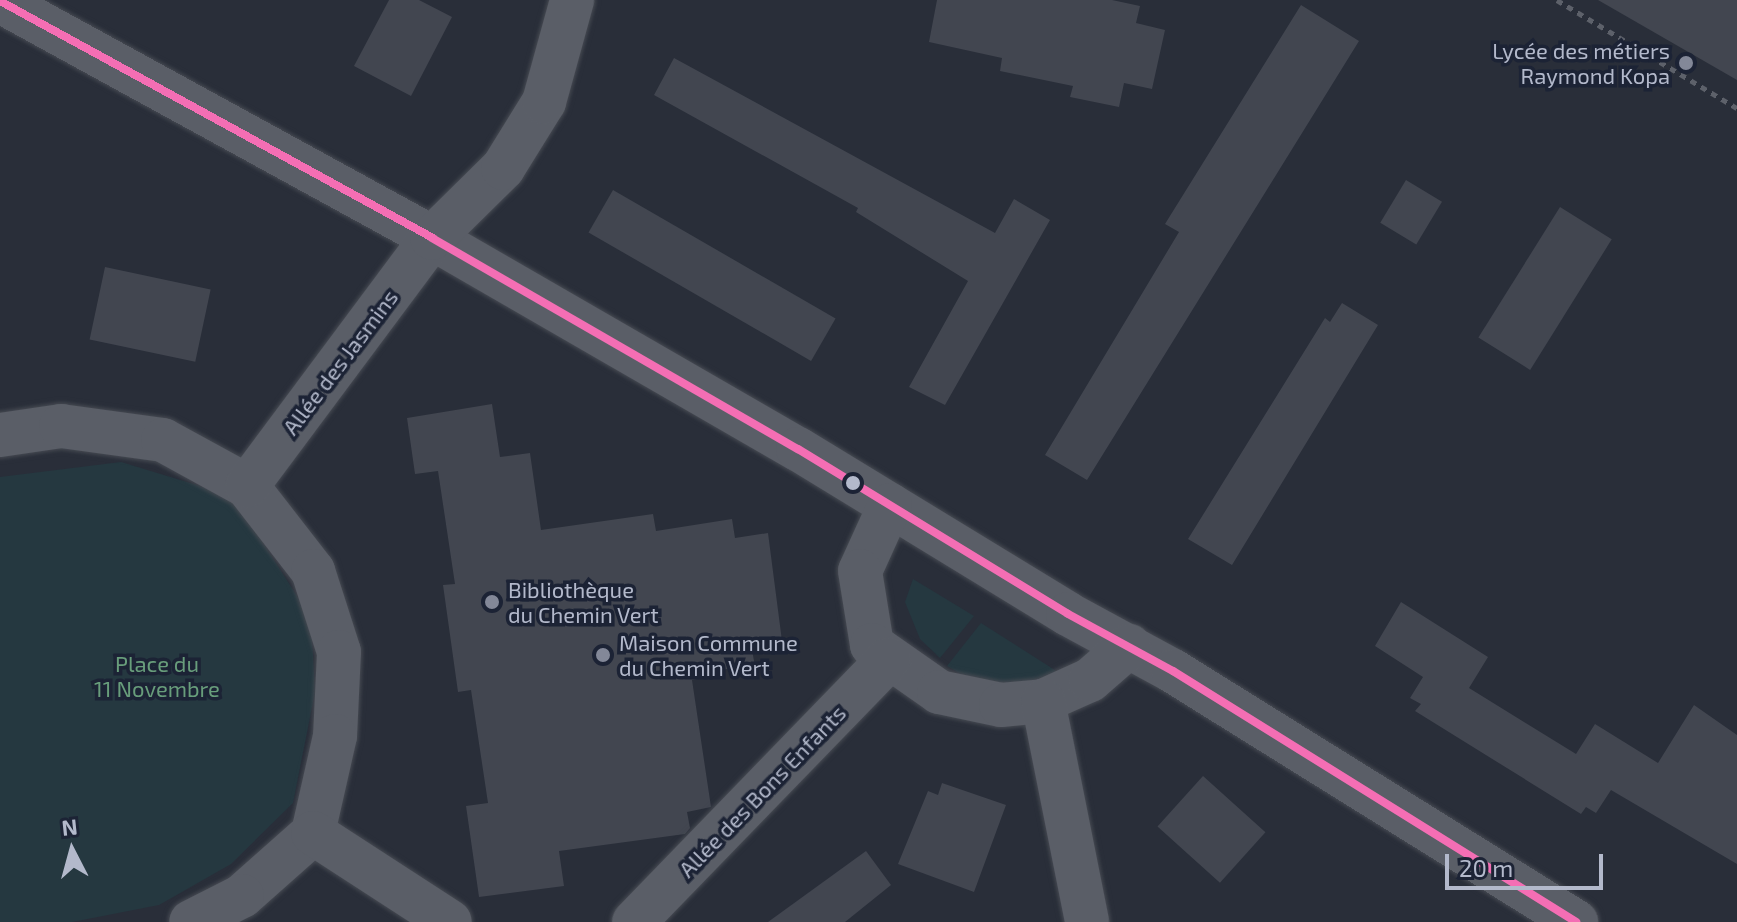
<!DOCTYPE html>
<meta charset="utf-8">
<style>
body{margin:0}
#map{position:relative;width:1737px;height:922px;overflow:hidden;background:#292e39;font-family:"Exo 2",sans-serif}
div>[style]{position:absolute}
.green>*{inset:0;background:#253840}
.building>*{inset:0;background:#424650;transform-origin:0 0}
.path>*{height:5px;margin-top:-2.5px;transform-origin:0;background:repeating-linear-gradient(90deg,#5d616a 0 6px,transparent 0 12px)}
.roads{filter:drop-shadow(0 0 2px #464a52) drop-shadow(0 0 2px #464a52)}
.street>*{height:44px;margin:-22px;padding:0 22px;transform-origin:22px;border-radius:22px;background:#5a5e67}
.bus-1>*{height:8px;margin:-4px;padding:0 4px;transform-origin:4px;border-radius:4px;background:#f46eb4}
.dots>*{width:22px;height:22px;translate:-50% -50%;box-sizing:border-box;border:4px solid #1c2335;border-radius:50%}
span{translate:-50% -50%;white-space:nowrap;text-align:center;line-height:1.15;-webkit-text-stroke:7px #1c2335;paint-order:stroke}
.poi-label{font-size:22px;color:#b3b9cb}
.right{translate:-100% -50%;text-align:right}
.left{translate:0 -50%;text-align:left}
.street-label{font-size:22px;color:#b3b9cb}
.park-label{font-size:22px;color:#689d7b}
.north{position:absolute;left:32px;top:810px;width:80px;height:80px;-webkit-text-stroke:6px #1c2335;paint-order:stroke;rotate:354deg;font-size:22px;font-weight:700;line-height:32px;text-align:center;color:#b3b9cb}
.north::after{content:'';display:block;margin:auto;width:28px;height:36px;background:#b3b9cb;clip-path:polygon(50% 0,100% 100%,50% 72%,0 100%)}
.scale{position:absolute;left:1445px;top:854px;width:158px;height:36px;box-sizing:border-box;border:4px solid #b3b9cb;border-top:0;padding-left:10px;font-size:24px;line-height:28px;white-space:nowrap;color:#b3b9cb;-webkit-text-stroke:6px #1c2335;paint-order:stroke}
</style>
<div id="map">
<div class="green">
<i style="clip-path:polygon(121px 462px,233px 496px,311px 618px,315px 692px,293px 803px,231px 864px,159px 905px,72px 922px,0 922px,0 477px)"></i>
<i style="clip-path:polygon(913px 579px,974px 616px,940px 658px,920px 639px,905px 602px)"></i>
<i style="clip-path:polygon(981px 623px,1061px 674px,1010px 685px,977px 683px,947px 666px)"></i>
</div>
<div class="building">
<i style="clip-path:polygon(389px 0,419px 0,452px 17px,411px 96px,354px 66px)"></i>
<i style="clip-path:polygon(937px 0,1112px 0,1140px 6px,1136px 23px,1165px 30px,1152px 89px,1124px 83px,1119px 107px,1070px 97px,1073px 86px,1000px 71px,1002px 58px,929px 42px)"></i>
<i style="clip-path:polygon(1598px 0,1737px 0,1737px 80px)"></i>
<i style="clip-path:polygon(1301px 5px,1359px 41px,1087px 480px,1045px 455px,1179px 232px,1165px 224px)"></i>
<i style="clip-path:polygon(674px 58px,995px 233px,1014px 199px,1050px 220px,945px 405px,909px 387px,968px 281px,856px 212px,858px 208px,654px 95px)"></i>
<i style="left:1406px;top:180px;width:42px;height:50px;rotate:31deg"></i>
<i style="left:613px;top:190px;width:257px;height:49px;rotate:30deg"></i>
<i style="left:1560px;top:207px;width:61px;height:154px;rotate:32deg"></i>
<i style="left:105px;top:267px;width:108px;height:74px;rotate:12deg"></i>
<i style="clip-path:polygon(1342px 303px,1378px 325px,1232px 565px,1188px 539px,1325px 318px,1330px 322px)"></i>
<i style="clip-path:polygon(492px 404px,500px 457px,530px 453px,541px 530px,653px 514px,656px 531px,732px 519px,735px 538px,768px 533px,782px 641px,751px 645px,755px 666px,709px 671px,707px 677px,692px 680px,711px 807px,687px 812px,690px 828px,685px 834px,559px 851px,564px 886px,479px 897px,466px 806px,488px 803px,471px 690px,458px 692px,443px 585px,455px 584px,438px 471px,415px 474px,407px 418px)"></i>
<i style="clip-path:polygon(1401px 602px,1488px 657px,1469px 688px,1576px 754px,1595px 724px,1658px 763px,1694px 705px,1737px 735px,1737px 864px,1611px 790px,1596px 813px,1586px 807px,1581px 814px,1415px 711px,1421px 704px,1410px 698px,1423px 677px,1375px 646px)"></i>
<i style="left:1203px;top:776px;width:84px;height:68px;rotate:42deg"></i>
<i style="clip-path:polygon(942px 783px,1006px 805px,974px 892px,898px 864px,928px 791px,938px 795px)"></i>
<i style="clip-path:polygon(866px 851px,891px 885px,845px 922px,768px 922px)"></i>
</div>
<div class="path">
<i style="left:1557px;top:0;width:210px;rotate:31deg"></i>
</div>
<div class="roads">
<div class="street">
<i style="left:0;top:1px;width:493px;rotate:28.7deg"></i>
<i style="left:432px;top:238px;width:422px;rotate:30deg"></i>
<i style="left:798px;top:449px;width:316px;rotate:31.4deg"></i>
<i style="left:1068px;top:614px;width:119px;rotate:28.5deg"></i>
<i style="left:1173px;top:671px;width:475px;rotate:31.9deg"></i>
<i style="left:0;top:435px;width:62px;rotate:-8.4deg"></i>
<i style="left:61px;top:426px;width:103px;rotate:7.8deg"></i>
<i style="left:163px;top:440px;width:96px;rotate:28.7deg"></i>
<i style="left:247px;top:486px;width:108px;rotate:52.2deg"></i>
<i style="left:313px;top:571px;width:85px;rotate:72.2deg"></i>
<i style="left:339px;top:652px;width:84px;rotate:92.7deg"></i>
<i style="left:335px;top:736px;width:99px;rotate:102.8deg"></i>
<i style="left:313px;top:833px;width:95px;rotate:138.4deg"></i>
<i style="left:242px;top:896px;width:57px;rotate:153deg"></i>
<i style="left:247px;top:486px;width:309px;rotate:-53.3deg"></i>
<i style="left:432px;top:238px;width:100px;rotate:-44.6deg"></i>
<i style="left:503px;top:168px;width:78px;rotate:-58.2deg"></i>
<i style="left:544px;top:102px;width:106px;rotate:-74.6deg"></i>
<i style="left:890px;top:505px;width:72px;rotate:114.4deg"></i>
<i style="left:860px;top:571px;width:75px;rotate:80.8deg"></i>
<i style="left:872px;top:645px;width:82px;rotate:35deg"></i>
<i style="left:939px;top:692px;width:63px;rotate:11.8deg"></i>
<i style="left:1001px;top:705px;width:42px;rotate:-5.4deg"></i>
<i style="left:1043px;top:701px;width:51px;rotate:-24.1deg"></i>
<i style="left:1090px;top:680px;width:52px;rotate:-41.1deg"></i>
<i style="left:1043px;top:701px;width:225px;rotate:78.7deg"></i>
<i style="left:313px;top:833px;width:163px;rotate:33deg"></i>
<i style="left:634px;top:922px;width:366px;rotate:-45.9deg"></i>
</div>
</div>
<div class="bus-1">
<i style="left:0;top:1px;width:493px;rotate:28.7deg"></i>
<i style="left:432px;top:238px;width:422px;rotate:30deg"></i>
<i style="left:798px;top:449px;width:316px;rotate:31.4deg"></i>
<i style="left:1068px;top:614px;width:119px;rotate:28.5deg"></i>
<i style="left:1173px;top:671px;width:475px;rotate:31.9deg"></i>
</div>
<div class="dots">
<i style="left:1686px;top:63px;background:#838898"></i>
<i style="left:853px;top:483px;background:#b3b9cb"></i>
<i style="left:492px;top:602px;background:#838898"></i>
<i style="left:603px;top:655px;background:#838898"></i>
</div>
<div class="poi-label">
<span class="right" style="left:1670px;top:63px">Lycée des métiers<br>Raymond Kopa</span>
<span class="left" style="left:508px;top:602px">Bibliothèque<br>du Chemin Vert</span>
<span class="left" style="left:619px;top:655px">Maison Commune<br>du Chemin Vert</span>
</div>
<div class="street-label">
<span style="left:340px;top:362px;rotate:-53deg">Allée des Jasmins</span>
<span style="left:762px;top:791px;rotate:-46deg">Allée des Bons Enfants</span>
</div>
<div class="park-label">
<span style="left:157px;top:676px">Place du<br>11 Novembre</span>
</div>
<div class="north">N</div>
<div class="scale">20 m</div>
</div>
